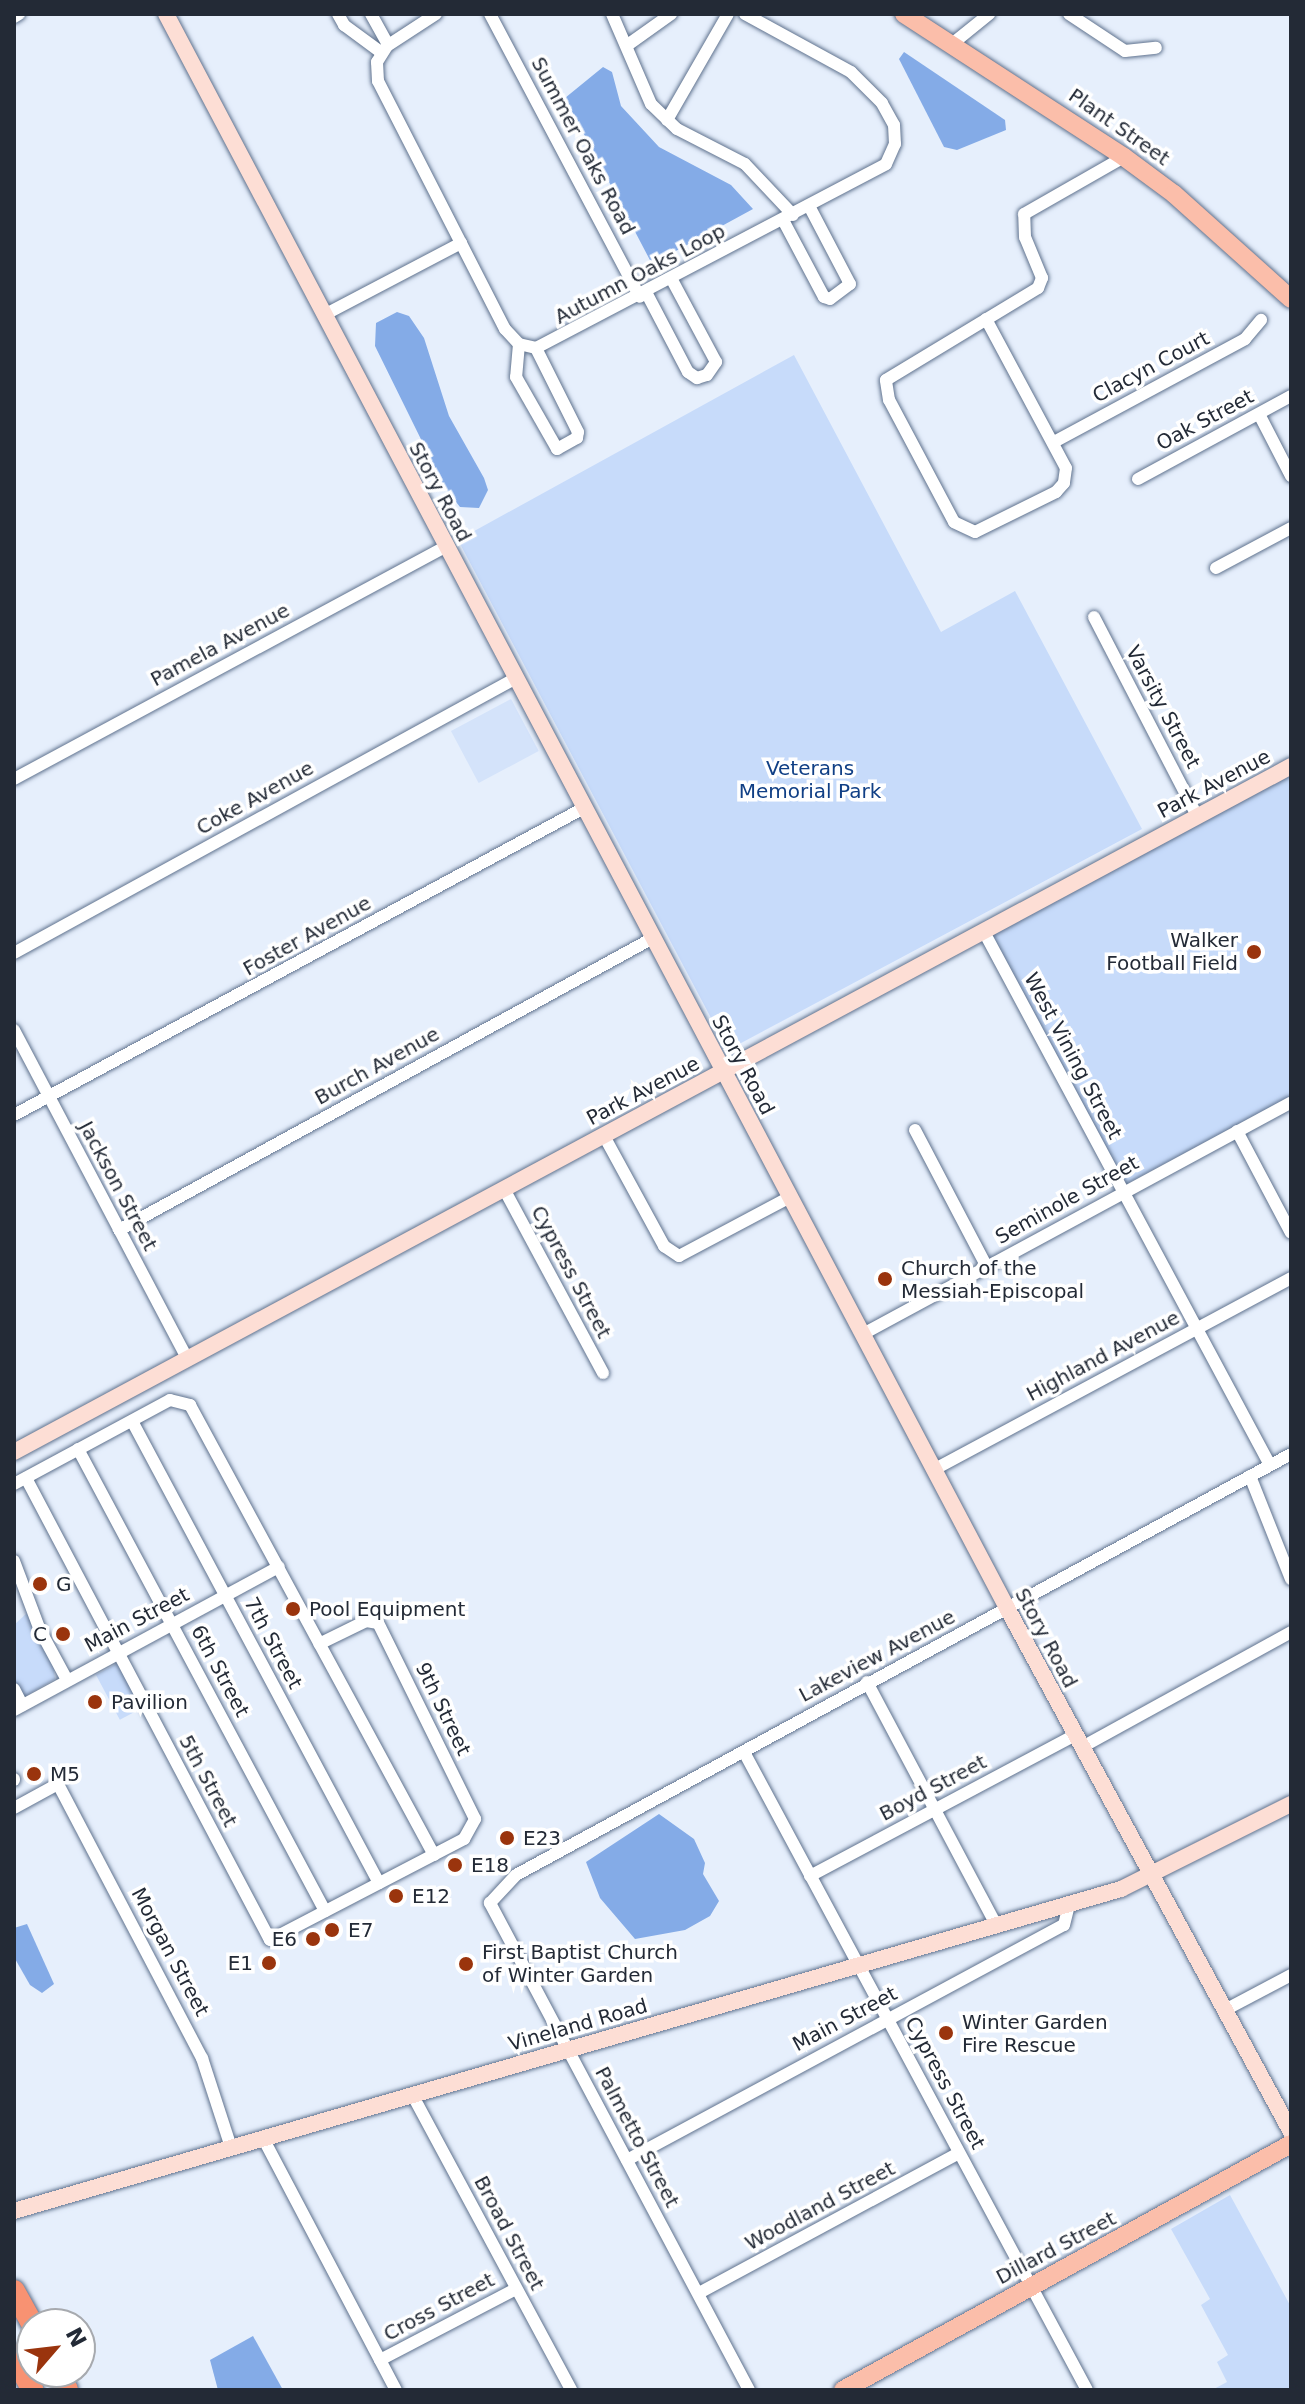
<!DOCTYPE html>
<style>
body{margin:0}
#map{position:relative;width:1305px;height:2404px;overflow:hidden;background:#e6effc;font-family:"DejaVu Sans",sans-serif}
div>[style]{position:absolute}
.built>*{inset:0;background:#d4e3fa;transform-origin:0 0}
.green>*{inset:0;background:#c7dbfa;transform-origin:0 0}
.water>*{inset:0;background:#84abe7}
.roads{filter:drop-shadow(0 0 2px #5f728e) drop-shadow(0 0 2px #5f728e)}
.street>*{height:12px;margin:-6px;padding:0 6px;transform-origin:6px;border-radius:6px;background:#fff}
.secondary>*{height:16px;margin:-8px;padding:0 8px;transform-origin:8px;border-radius:8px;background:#fdded5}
.primary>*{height:18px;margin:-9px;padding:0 9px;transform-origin:9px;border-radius:9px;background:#fbbeaa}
.highway>*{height:22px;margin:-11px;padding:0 11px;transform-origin:11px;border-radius:11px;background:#f89272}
.dots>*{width:22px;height:22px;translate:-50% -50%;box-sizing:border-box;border:4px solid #fff;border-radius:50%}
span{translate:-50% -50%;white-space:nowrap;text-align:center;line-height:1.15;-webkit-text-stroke:7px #fff;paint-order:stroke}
.street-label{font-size:20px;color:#232a36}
.park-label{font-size:20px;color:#103f85}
.poi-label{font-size:20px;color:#232a36}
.right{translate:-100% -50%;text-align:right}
.left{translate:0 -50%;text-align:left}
.frame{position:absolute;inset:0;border:16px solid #232a36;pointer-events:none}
.north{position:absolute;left:16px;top:2308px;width:80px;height:80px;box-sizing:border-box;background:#fff;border:2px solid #a7aaaf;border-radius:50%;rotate:62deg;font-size:22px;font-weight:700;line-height:32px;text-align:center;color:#232a36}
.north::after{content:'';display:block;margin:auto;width:28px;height:36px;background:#9a340d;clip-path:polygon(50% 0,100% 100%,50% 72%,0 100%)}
</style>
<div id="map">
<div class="built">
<i style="left:511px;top:699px;width:59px;height:68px;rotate:62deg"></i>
</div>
<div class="green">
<i style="clip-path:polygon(794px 355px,941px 632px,1015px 591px,1142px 829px,728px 1050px,458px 540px)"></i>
<i style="clip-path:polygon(1291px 774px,1291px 1096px,1126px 1184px,992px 934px)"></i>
<i style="clip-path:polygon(27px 1613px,53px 1663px,55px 1679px,22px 1698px,14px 1681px,14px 1625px)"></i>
<i style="left:118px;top:1663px;width:51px;height:25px;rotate:62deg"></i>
<i style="clip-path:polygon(1230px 2195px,1291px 2307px,1291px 2390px,1212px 2390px,1227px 2382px,1217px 2362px,1228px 2355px,1201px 2305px,1210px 2299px,1171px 2229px)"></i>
</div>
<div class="water">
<i style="clip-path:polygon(904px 52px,1005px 120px,1006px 130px,957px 150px,944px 147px,899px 59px)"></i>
<i style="clip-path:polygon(603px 67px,612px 72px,621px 106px,659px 147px,731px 185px,753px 209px,652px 264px,565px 98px)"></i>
<i style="clip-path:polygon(397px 312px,409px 316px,424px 338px,449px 416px,484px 478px,488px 490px,479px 508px,460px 507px,445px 488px,375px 346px,376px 323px)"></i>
<i style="clip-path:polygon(659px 1814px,694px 1839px,705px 1863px,703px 1874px,719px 1901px,710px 1916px,685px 1930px,635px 1939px,600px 1898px,586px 1862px)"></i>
<i style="clip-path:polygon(27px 1924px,54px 1984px,42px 1993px,30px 1985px,14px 1957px,14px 1928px)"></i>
<i style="clip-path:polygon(253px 2336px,283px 2390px,218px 2390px,210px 2360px)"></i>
</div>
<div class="roads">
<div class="street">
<i style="left:338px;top:14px;width:13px;rotate:61deg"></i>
<i style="left:344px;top:25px;width:47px;rotate:36.4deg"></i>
<i style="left:371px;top:14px;width:35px;rotate:61deg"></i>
<i style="left:436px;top:14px;width:59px;rotate:146.9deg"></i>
<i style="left:387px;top:46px;width:19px;rotate:122deg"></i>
<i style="left:377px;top:62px;width:19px;rotate:87deg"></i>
<i style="left:378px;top:81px;width:279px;rotate:62.9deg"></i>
<i style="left:505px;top:329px;width:21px;rotate:47deg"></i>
<i style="left:519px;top:344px;width:17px;rotate:13deg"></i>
<i style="left:536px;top:348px;width:395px;rotate:-27.7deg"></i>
<i style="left:886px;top:164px;width:22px;rotate:-66deg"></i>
<i style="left:895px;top:144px;width:19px;rotate:-93deg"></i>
<i style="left:894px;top:125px;width:25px;rotate:-119deg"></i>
<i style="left:882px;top:103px;width:44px;rotate:-135deg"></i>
<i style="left:851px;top:72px;width:121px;rotate:-151.3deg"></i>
<i style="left:490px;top:14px;width:320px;rotate:62.1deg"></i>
<i style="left:612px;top:14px;width:98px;rotate:66.6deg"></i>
<i style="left:651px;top:104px;width:36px;rotate:44deg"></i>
<i style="left:677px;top:129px;width:76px;rotate:27.2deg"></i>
<i style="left:745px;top:164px;width:70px;rotate:46.7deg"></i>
<i style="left:1069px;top:14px;width:67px;rotate:33.5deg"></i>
<i style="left:1125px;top:51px;width:31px;rotate:-6deg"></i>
<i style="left:14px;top:17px;width:6px;rotate:-31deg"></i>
<i style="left:629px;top:44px;width:52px;rotate:-35.5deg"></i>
<i style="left:952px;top:44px;width:48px;rotate:-39deg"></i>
<i style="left:667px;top:120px;width:122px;rotate:-60.1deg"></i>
<i style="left:783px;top:220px;width:87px;rotate:62deg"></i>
<i style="left:824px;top:297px;width:6px;rotate:18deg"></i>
<i style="left:830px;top:299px;width:25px;rotate:-37deg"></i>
<i style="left:850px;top:284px;width:88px;rotate:-117.7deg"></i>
<i style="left:647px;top:294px;width:88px;rotate:62.3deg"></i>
<i style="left:688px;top:372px;width:11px;rotate:34deg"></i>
<i style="left:697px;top:378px;width:10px;rotate:-17deg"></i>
<i style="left:707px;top:375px;width:16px;rotate:-55deg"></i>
<i style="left:716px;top:362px;width:93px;rotate:-118.2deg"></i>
<i style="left:324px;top:315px;width:155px;rotate:-27.7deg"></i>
<i style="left:986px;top:319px;width:169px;rotate:61.8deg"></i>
<i style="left:1066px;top:468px;width:15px;rotate:98deg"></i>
<i style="left:1064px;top:483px;width:12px;rotate:132deg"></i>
<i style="left:1056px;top:492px;width:90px;rotate:153.7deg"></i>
<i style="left:975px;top:532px;width:23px;rotate:-155deg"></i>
<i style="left:954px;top:522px;width:138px;rotate:-118deg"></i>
<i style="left:889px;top:400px;width:20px;rotate:-99deg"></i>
<i style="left:886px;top:380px;width:178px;rotate:-31.2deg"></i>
<i style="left:1038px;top:288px;width:11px;rotate:-68deg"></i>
<i style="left:1042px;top:278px;width:44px;rotate:-112.5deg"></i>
<i style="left:1025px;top:237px;width:23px;rotate:-92deg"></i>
<i style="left:1024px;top:214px;width:115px;rotate:-29.7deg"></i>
<i style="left:519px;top:344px;width:33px;rotate:95deg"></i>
<i style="left:516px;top:377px;width:83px;rotate:60.3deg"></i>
<i style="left:557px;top:449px;width:23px;rotate:-29deg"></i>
<i style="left:577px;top:438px;width:6px;rotate:-81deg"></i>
<i style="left:578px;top:432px;width:94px;rotate:-116.6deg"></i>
<i style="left:1259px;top:414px;width:70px;rotate:62.7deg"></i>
<i style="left:1054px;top:442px;width:217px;rotate:-28.3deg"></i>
<i style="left:1245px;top:339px;width:25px;rotate:-50deg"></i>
<i style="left:1138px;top:479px;width:174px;rotate:-28.5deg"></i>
<i style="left:1216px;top:568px;width:85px;rotate:-28.1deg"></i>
<i style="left:1094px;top:617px;width:224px;rotate:62.6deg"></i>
<i style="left:14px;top:779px;width:491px;rotate:-28.3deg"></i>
<i style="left:983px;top:930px;width:607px;rotate:61.79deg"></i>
<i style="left:14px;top:953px;width:572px;rotate:-28.71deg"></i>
<i style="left:14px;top:1030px;width:373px;rotate:62.2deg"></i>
<i style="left:14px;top:1115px;width:647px;rotate:-28.31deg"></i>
<i style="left:915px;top:1130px;width:155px;rotate:62.3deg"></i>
<i style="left:1237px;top:1131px;width:115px;rotate:62.1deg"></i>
<i style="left:603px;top:1134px;width:128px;rotate:61.4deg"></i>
<i style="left:664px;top:1246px;width:18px;rotate:34deg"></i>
<i style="left:679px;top:1256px;width:126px;rotate:-28deg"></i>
<i style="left:504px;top:1189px;width:209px;rotate:61.7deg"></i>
<i style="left:119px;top:1230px;width:609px;rotate:-28.67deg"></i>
<i style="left:863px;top:1334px;width:486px;rotate:-28.4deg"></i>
<i style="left:132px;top:1421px;width:524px;rotate:61.87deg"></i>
<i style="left:78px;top:1449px;width:524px;rotate:61.87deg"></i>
<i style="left:935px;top:1469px;width:404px;rotate:-28.2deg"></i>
<i style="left:1250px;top:1476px;width:111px;rotate:68.3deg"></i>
<i style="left:26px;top:1478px;width:522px;rotate:62.16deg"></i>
<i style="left:270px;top:1940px;width:219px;rotate:-27.5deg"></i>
<i style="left:464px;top:1839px;width:23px;rotate:-61deg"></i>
<i style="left:475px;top:1819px;width:219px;rotate:-116.3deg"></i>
<i style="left:378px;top:1623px;width:12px;rotate:-171deg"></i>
<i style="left:366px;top:1621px;width:52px;rotate:153.9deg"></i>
<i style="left:14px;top:1484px;width:177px;rotate:-28.3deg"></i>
<i style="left:170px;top:1400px;width:21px;rotate:14deg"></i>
<i style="left:190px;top:1405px;width:512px;rotate:61.53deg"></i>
<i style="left:14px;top:1561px;width:74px;rotate:69.4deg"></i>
<i style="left:40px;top:1630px;width:57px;rotate:61.6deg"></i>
<i style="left:867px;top:1682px;width:276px;rotate:62deg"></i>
<i style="left:14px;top:1689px;width:18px;rotate:63deg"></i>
<i style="left:14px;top:1710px;width:301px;rotate:-28.4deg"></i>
<i style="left:1082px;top:1747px;width:239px;rotate:-28.8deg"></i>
<i style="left:744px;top:1752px;width:724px;rotate:61.74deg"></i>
<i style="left:14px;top:1779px;width:1px;rotate:90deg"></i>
<i style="left:14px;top:1808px;width:50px;rotate:-28.6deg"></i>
<i style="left:58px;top:1784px;width:310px;rotate:62.3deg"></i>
<i style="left:202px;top:2058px;width:94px;rotate:72deg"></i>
<i style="left:810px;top:1876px;width:300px;rotate:-28deg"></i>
<i style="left:1225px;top:2010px;width:75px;rotate:-27.9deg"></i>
<i style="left:413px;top:2096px;width:334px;rotate:61.7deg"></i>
<i style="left:263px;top:2138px;width:285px;rotate:62.2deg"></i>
<i style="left:627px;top:2160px;width:496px;rotate:-28.3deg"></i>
<i style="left:1064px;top:1925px;width:21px;rotate:-76deg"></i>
<i style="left:699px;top:2293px;width:295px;rotate:-28.3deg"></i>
<i style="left:380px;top:2360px;width:153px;rotate:-27.6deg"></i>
<i style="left:749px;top:2390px;width:552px;rotate:-118.01deg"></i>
<i style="left:490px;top:1903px;width:38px;rotate:-47deg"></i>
<i style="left:516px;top:1875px;width:882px;rotate:-28.51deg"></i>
</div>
<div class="secondary">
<i style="left:166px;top:14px;width:1802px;rotate:62.18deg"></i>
<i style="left:1007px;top:1608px;width:596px;rotate:61.54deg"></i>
<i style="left:14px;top:1452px;width:1450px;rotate:-28.24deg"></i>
<i style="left:14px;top:2211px;width:1153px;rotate:-16.22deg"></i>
<i style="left:1121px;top:1889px;width:190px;rotate:-26.6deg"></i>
</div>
<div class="primary">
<i style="left:904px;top:14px;width:262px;rotate:33deg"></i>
<i style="left:1124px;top:157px;width:62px;rotate:36.5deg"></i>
<i style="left:1174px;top:194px;width:157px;rotate:41.9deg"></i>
<i style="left:843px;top:2390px;width:511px;rotate:-28.77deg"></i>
</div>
<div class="highway">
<i style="left:14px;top:2291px;width:38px;rotate:61deg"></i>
<i style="left:14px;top:2355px;width:40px;rotate:62deg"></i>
<i style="left:58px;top:2372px;width:20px;rotate:63deg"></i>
</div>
</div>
<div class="dots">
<i style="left:1254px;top:952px;background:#9a340d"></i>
<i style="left:885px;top:1279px;background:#9a340d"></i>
<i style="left:40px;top:1584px;background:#9a340d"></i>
<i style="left:293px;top:1609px;background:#9a340d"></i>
<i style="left:63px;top:1634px;background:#9a340d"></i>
<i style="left:95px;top:1702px;background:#9a340d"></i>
<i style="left:34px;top:1774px;background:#9a340d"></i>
<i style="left:507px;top:1838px;background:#9a340d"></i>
<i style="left:455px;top:1865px;background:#9a340d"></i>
<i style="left:396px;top:1896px;background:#9a340d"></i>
<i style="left:332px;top:1930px;background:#9a340d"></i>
<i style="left:313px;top:1939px;background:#9a340d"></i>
<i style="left:269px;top:1963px;background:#9a340d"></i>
<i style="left:466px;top:1964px;background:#9a340d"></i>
<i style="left:946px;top:2033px;background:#9a340d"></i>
</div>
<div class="street-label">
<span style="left:1119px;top:127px;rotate:35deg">Plant Street</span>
<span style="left:583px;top:146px;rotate:62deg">Summer Oaks Road</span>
<span style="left:640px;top:274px;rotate:-28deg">Autumn Oaks Loop</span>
<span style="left:1151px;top:367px;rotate:-28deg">Clacyn Court</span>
<span style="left:1205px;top:420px;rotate:-28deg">Oak Street</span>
<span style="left:440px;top:492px;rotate:62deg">Story Road</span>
<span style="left:220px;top:645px;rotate:-28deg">Pamela Avenue</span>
<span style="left:1163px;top:707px;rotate:62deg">Varsity Street</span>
<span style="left:1214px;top:784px;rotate:-28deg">Park Avenue</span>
<span style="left:255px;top:798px;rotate:-29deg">Coke Avenue</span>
<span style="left:307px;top:936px;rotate:-29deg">Foster Avenue</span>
<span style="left:1073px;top:1056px;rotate:62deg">West Vining Street</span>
<span style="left:743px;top:1065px;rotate:62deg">Story Road</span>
<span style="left:377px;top:1066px;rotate:-29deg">Burch Avenue</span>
<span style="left:643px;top:1091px;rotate:-28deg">Park Avenue</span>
<span style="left:118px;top:1186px;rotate:62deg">Jackson Street</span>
<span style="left:1067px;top:1200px;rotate:-29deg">Seminole Street</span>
<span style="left:571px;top:1272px;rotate:62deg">Cypress Street</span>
<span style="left:1103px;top:1356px;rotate:-28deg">Highland Avenue</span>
<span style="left:137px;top:1620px;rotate:-28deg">Main Street</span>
<span style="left:1046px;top:1638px;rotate:62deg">Story Road</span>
<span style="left:273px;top:1643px;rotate:62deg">7th Street</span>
<span style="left:877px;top:1656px;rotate:-28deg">Lakeview Avenue</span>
<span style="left:220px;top:1671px;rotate:62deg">6th Street</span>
<span style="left:443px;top:1709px;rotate:64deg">9th Street</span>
<span style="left:208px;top:1781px;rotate:62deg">5th Street</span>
<span style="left:933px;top:1788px;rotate:-28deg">Boyd Street</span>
<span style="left:170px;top:1952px;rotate:62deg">Morgan Street</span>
<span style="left:845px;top:2019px;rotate:-28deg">Main Street</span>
<span style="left:578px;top:2025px;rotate:-16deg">Vineland Road</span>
<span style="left:945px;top:2083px;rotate:62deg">Cypress Street</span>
<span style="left:637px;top:2137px;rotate:62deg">Palmetto Street</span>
<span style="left:820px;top:2206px;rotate:-28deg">Woodland Street</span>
<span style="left:509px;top:2233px;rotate:62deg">Broad Street</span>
<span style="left:1056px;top:2248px;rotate:-28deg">Dillard Street</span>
<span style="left:439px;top:2307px;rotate:-28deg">Cross Street</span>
</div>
<div class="park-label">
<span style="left:810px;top:780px">Veterans<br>Memorial Park</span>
</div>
<div class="poi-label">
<span class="right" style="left:1238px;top:952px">Walker<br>Football Field</span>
<span class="left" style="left:901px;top:1280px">Church of the<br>Messiah-Episcopal</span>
<span class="left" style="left:56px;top:1584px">G</span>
<span class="left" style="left:309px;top:1609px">Pool Equipment</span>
<span class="right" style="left:47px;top:1634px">C</span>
<span class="left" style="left:111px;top:1702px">Pavilion</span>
<span class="left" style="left:50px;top:1774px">M5</span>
<span class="left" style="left:523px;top:1838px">E23</span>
<span class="left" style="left:471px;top:1865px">E18</span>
<span class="left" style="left:412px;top:1896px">E12</span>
<span class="left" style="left:348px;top:1930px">E7</span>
<span class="right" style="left:297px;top:1939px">E6</span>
<span class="left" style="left:482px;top:1964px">First Baptist Church<br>of Winter Garden</span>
<span class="right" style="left:253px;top:1963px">E1</span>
<span class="left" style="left:962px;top:2034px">Winter Garden<br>Fire Rescue</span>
</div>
<div class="frame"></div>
<div class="north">N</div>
</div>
